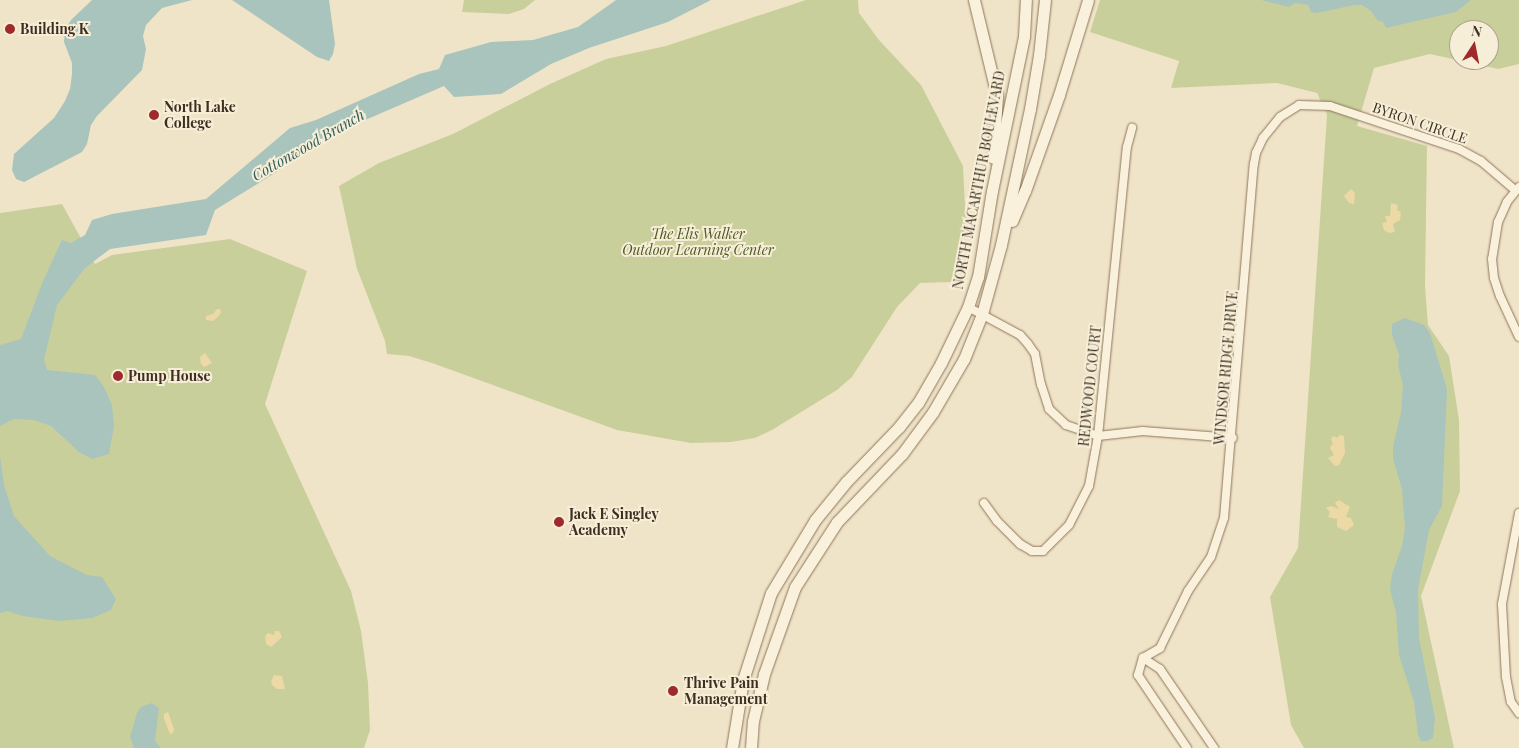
<!DOCTYPE html>
<style>
body{margin:0}
#map{position:relative;width:1519px;height:748px;overflow:hidden;background:#f0e4c8;font-family:"Playfair Display",serif}
div>[style]{position:absolute}
.green>*{inset:0;background:#c9cf9b}
.sand>*{inset:0;background:#ecd9a5}
.water>*{inset:0;background:#a9c4bc}
.roads{filter:drop-shadow(0 0 1px #8d765c) drop-shadow(0 0 1px #8d765c)}
.street>*{height:8px;margin:-4px;padding:0 4px;transform-origin:4px;border-radius:4px;background:#faf1dc}
.secondary>*{height:11px;margin:-5.5px;padding:0 5.5px;transform-origin:5.5px;border-radius:5.5px;background:#faf1dc}
.dots>*{width:14px;height:14px;translate:-50% -50%;box-sizing:border-box;border:2px solid #f7eed8;border-radius:50%}
span{translate:-50% -50%;white-space:nowrap;text-align:center;line-height:1.15;-webkit-text-stroke:4px #f7eed8;paint-order:stroke}
.poi-label{font-size:14px;color:#3d2e20;font-weight:700}
.left{translate:0 -50%;text-align:left}
.street-label{font-size:14px;color:#3d2e20}
.park-label{font-size:14px;color:#4d5a26;font-style:italic}
.water-label{font-size:15px;color:#2f5d5a;font-style:italic}
.north{position:absolute;left:1449px;top:20px;width:50px;height:50px;box-sizing:border-box;background:#f7eed8;border:1px solid #ada18e;border-radius:50%;rotate:11deg;font-size:14px;font-weight:700;line-height:20px;text-align:center;color:#3d2e20}
.north::after{content:'';display:block;margin:auto;width:18px;height:22px;background:#9e2a2b;clip-path:polygon(50% 0,100% 100%,50% 72%,0 100%)}
</style>
<div id="map">
<div class="green">
<i style="clip-path:polygon(464px 0,535px 0,524px 9px,509px 14px,462px 12px)"></i>
<i style="clip-path:polygon(806px 0,858px 0,859px 13px,879px 40px,921px 85px,963px 166px,966px 225px,957px 270px,951px 282px,920px 283px,897px 307px,852px 377px,837px 390px,772px 430px,755px 438px,731px 442px,691px 443px,617px 430px,432px 363px,409px 356px,387px 354px,385px 341px,357px 269px,339px 186px,379px 163px,453px 134px,550px 84px,606px 59px,666px 46px)"></i>
<i style="clip-path:polygon(evenodd,1100px 0,1519px 0,1519px 64px,1498px 69px,1430px 54px,1374px 68px,1357px 126px,1427px 146px,1425px 286px,1428px 325px,1449px 356px,1459px 420px,1460px 491px,1421px 596px,1454px 748px,1304px 748px,1291px 725px,1270px 597px,1298px 548px,1327px 115px,1317px 93px,1277px 83px,1171px 88px,1179px 61px,1090px 32px,1100px 0,1459px 30px,1489px 30px,1489px 60px,1459px 60px,1459px 30px)"></i>
<i style="clip-path:polygon(62px 204px,95px 264px,112px 255px,230px 239px,307px 271px,265px 404px,351px 591px,361px 631px,368px 683px,370px 730px,364px 748px,0 748px,0 213px)"></i>
</div>
<div class="sand">
<i style="clip-path:polygon(1351px 189px,1355px 193px,1354px 204px,1349px 203px,1344px 196px)"></i>
<i style="clip-path:polygon(1391px 203px,1398px 205px,1397px 210px,1401px 212px,1400px 220px,1393px 224px,1395px 232px,1389px 233px,1384px 230px,1382px 223px,1387px 222px,1385px 216px,1390px 216px)"></i>
<i style="clip-path:polygon(217px 309px,220px 309px,221px 312px,218px 317px,213px 321px,206px 320px,206px 316px,213px 314px)"></i>
<i style="clip-path:polygon(205px 353px,212px 363px,204px 367px,201px 364px,200px 357px)"></i>
<i style="clip-path:polygon(1340px 435px,1344px 436px,1345px 453px,1339px 465px,1335px 466px,1328px 458px,1334px 455px,1330px 448px,1333px 443px,1331px 440px,1333px 436px,1337px 438px)"></i>
<i style="clip-path:polygon(1339px 500px,1350px 507px,1346px 517px,1351px 518px,1354px 525px,1346px 531px,1337px 527px,1337px 519px,1328px 517px,1330px 512px,1326px 508px,1331px 506px,1339px 509px,1335px 503px)"></i>
<i style="clip-path:polygon(275px 631px,279px 631px,282px 637px,271px 647px,266px 644px,265px 636px,268px 633px,274px 635px)"></i>
<i style="clip-path:polygon(274px 675px,282px 676px,285px 689px,277px 689px,273px 686px,271px 682px)"></i>
<i style="clip-path:polygon(168px 712px,174px 729px,173px 733px,170px 734px,164px 719px,164px 714px)"></i>
</div>
<div class="water">
<i style="clip-path:polygon(92px 0,192px 0,162px 8px,146px 25px,143px 36px,146px 49px,142px 70px,97px 116px,91px 125px,87px 144px,82px 152px,24px 182px,16px 179px,12px 170px,14px 154px,54px 118px,65px 101px,70px 89px,72px 74px,72px 63px,64px 42px,65px 30px,71px 20px)"></i>
<i style="clip-path:polygon(232px 0,329px 0,335px 44px,333px 54px,329px 61px,317px 57px)"></i>
<i style="clip-path:polygon(616px 0,711px 0,668px 22px,589px 48px,551px 64px,501px 94px,454px 97px,444px 86px,319px 140px,275px 173px,215px 210px,206px 235px,110px 249px,85px 268px,57px 305px,44px 360px,47px 370px,95px 375px,104px 387px,112px 405px,114px 426px,109px 454px,92px 459px,79px 452px,51px 426px,34px 420px,14px 419px,0 426px,0 345px,21px 339px,43px 281px,62px 240px,71px 243px,85px 235px,92px 220px,112px 214px,206px 199px,290px 128px,316px 120px,419px 74px,439px 69px,445px 55px,491px 42px,533px 40px,578px 27px)"></i>
<i style="clip-path:polygon(1261px 0,1471px 0,1456px 12px,1386px 28px,1383px 22px,1377px 20px,1371px 11px,1362px 5px,1354px 5px,1317px 13px,1311px 12px,1308px 5px,1295px 3px,1289px 7px)"></i>
<i style="clip-path:polygon(1405px 318px,1424px 325px,1430px 333px,1447px 389px,1442px 506px,1429px 530px,1418px 590px,1419px 638px,1435px 718px,1433px 738px,1427px 741px,1421px 741px,1418px 735px,1414px 702px,1399px 655px,1396px 613px,1390px 589px,1392px 574px,1402px 546px,1405px 528px,1402px 489px,1393px 459px,1393px 447px,1401px 412px,1403px 385px,1398px 365px,1399px 355px,1392px 335px,1392px 324px)"></i>
<i style="clip-path:polygon(0 456px,4px 485px,14px 516px,50px 556px,87px 575px,102px 577px,116px 599px,111px 610px,92px 618px,59px 621px,23px 616px,7px 611px,0 613px)"></i>
<i style="clip-path:polygon(152px 703px,159px 708px,155px 741px,161px 748px,134px 748px,130px 737px,137px 713px,141px 707px)"></i>
</div>
<div class="roads">
<div class="street">
<i style="left:1519px;top:187px;width:19px;rotate:129deg"></i>
<i style="left:1507px;top:202px;width:22px;rotate:114deg"></i>
<i style="left:1498px;top:222px;width:37px;rotate:99deg"></i>
<i style="left:1492px;top:259px;width:19px;rotate:84deg"></i>
<i style="left:1494px;top:278px;width:19px;rotate:72deg"></i>
<i style="left:1500px;top:296px;width:45px;rotate:65.1deg"></i>
<i style="left:968px;top:307px;width:59px;rotate:28.3deg"></i>
<i style="left:1020px;top:335px;width:12px;rotate:48deg"></i>
<i style="left:1028px;top:344px;width:12px;rotate:55deg"></i>
<i style="left:1035px;top:354px;width:31px;rotate:79deg"></i>
<i style="left:1041px;top:384px;width:26px;rotate:72deg"></i>
<i style="left:1049px;top:409px;width:23px;rotate:43deg"></i>
<i style="left:1066px;top:425px;width:34px;rotate:19deg"></i>
<i style="left:1098px;top:436px;width:45px;rotate:-6.3deg"></i>
<i style="left:1143px;top:431px;width:90px;rotate:4.4deg"></i>
<i style="left:984px;top:503px;width:22px;rotate:54deg"></i>
<i style="left:997px;top:521px;width:33px;rotate:45deg"></i>
<i style="left:1020px;top:544px;width:14px;rotate:30deg"></i>
<i style="left:1032px;top:551px;width:11px"></i>
<i style="left:1043px;top:551px;width:37px;rotate:-45deg"></i>
<i style="left:1069px;top:525px;width:44px;rotate:-62.9deg"></i>
<i style="left:1089px;top:486px;width:51px;rotate:-79.8deg"></i>
<i style="left:1098px;top:436px;width:290px;rotate:-84.3deg"></i>
<i style="left:1127px;top:147px;width:20px;rotate:-75deg"></i>
<i style="left:1519px;top:513px;width:93px;rotate:100.6deg"></i>
<i style="left:1502px;top:604px;width:73px;rotate:86.9deg"></i>
<i style="left:1506px;top:677px;width:25px;rotate:79deg"></i>
<i style="left:1511px;top:702px;width:14px;rotate:54deg"></i>
<i style="left:1143px;top:658px;width:20px;rotate:33deg"></i>
<i style="left:1160px;top:669px;width:96px;rotate:55.6deg"></i>
<i style="left:1187px;top:748px;width:88px;rotate:-123.9deg"></i>
<i style="left:1138px;top:675px;width:18px;rotate:-74deg"></i>
<i style="left:1143px;top:658px;width:20px;rotate:-30deg"></i>
<i style="left:1160px;top:648px;width:64px;rotate:-63.8deg"></i>
<i style="left:1188px;top:591px;width:41px;rotate:-55.9deg"></i>
<i style="left:1211px;top:557px;width:41px;rotate:-71.6deg"></i>
<i style="left:1224px;top:518px;width:355px;rotate:-85.2deg"></i>
<i style="left:1254px;top:164px;width:11px;rotate:-80deg"></i>
<i style="left:1256px;top:153px;width:17px;rotate:-65deg"></i>
<i style="left:1263px;top:138px;width:27px;rotate:-51deg"></i>
<i style="left:1280px;top:117px;width:22px;rotate:-32deg"></i>
<i style="left:1299px;top:105px;width:31px;rotate:2deg"></i>
<i style="left:1330px;top:106px;width:136px;rotate:18.4deg"></i>
<i style="left:1459px;top:149px;width:25px;rotate:29deg"></i>
<i style="left:1481px;top:161px;width:45px;rotate:40.5deg"></i>
</div>
<div class="secondary">
<i style="left:974px;top:0;width:99px;rotate:76.5deg"></i>
<i style="left:997px;top:96px;width:62px;rotate:93.7deg"></i>
<i style="left:1012px;top:221px;width:33px;rotate:-67deg"></i>
<i style="left:1025px;top:191px;width:102px;rotate:-70.5deg"></i>
<i style="left:1059px;top:95px;width:99px;rotate:-73deg"></i>
<i style="left:732px;top:748px;width:69px;rotate:-80.8deg"></i>
<i style="left:743px;top:680px;width:91px;rotate:-72.2deg"></i>
<i style="left:771px;top:593px;width:85px;rotate:-58.9deg"></i>
<i style="left:815px;top:520px;width:49px;rotate:-50.8deg"></i>
<i style="left:846px;top:482px;width:76px;rotate:-46.1deg"></i>
<i style="left:899px;top:427px;width:31px;rotate:-52deg"></i>
<i style="left:918px;top:403px;width:46px;rotate:-60.1deg"></i>
<i style="left:941px;top:363px;width:62px;rotate:-64.3deg"></i>
<i style="left:968px;top:307px;width:32px;rotate:-72deg"></i>
<i style="left:978px;top:277px;width:87px;rotate:-80.8deg"></i>
<i style="left:992px;top:191px;width:158px;rotate:-78.3deg"></i>
<i style="left:1024px;top:36px;width:36px;rotate:-87deg"></i>
<i style="left:751px;top:748px;width:27px;rotate:-86deg"></i>
<i style="left:753px;top:721px;width:48px;rotate:-76.8deg"></i>
<i style="left:764px;top:674px;width:92px;rotate:-70.4deg"></i>
<i style="left:795px;top:587px;width:77px;rotate:-57.1deg"></i>
<i style="left:837px;top:522px;width:94px;rotate:-46.3deg"></i>
<i style="left:902px;top:454px;width:52px;rotate:-53.6deg"></i>
<i style="left:933px;top:412px;width:61px;rotate:-59.7deg"></i>
<i style="left:964px;top:359px;width:48px;rotate:-68.2deg"></i>
<i style="left:982px;top:314px;width:72px;rotate:-74.6deg"></i>
<i style="left:1001px;top:245px;width:139px;rotate:-78deg"></i>
<i style="left:1030px;top:109px;width:55px;rotate:-80.5deg"></i>
<i style="left:1039px;top:55px;width:55px;rotate:-83.8deg"></i>
</div>
</div>
<div class="dots">
<i style="left:10px;top:29px;background:#9e2a2b"></i>
<i style="left:154px;top:115px;background:#9e2a2b"></i>
<i style="left:118px;top:376px;background:#9e2a2b"></i>
<i style="left:559px;top:522px;background:#9e2a2b"></i>
<i style="left:673px;top:691px;background:#9e2a2b"></i>
</div>
<div class="poi-label">
<span class="left" style="left:20px;top:29px">Building K</span>
<span class="left" style="left:164px;top:115px">North Lake<br>College</span>
<span class="left" style="left:128px;top:376px">Pump House</span>
<span class="left" style="left:569px;top:522px">Jack E Singley<br>Academy</span>
<span class="left" style="left:684px;top:691px">Thrive Pain<br>Management</span>
</div>
<div class="street-label">
<span style="left:1420px;top:123px;rotate:19deg">BYRON CIRCLE</span>
<span style="left:979px;top:180px;rotate:-79deg">NORTH MACARTHUR BOULEVARD</span>
<span style="left:1226px;top:368px;rotate:-85deg">WINDSOR RIDGE DRIVE</span>
<span style="left:1090px;top:386px;rotate:-84deg">REDWOOD COURT</span>
</div>
<div class="park-label">
<span style="left:698px;top:242px">The Elis Walker<br>Outdoor Learning Center</span>
</div>
<div class="water-label">
<span style="left:308px;top:145px;rotate:-30deg">Cottonwood Branch</span>
</div>
<div class="north">N</div>
</div>
